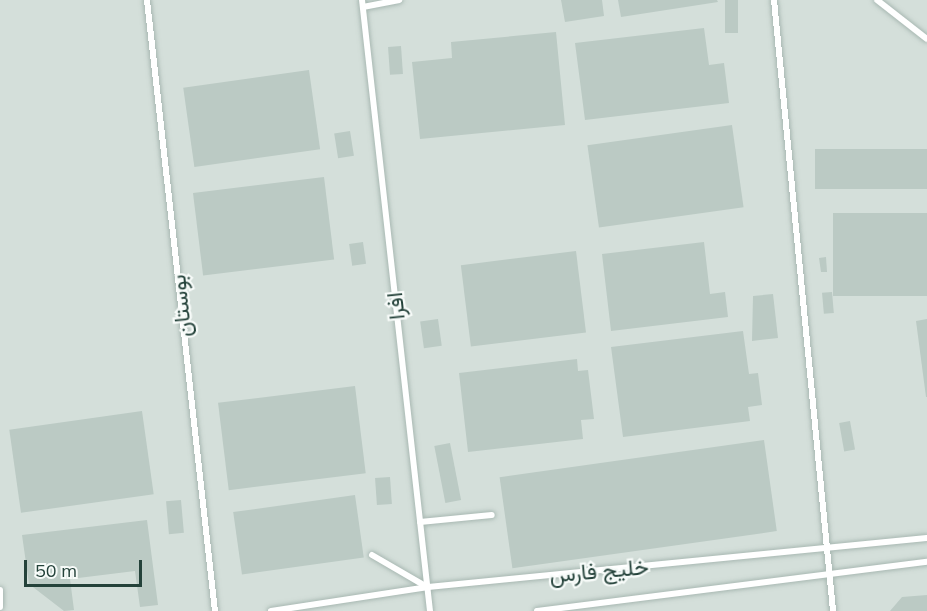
<!DOCTYPE html>
<meta charset="utf-8">
<style>
body{margin:0}
#map{position:relative;width:927px;height:611px;overflow:hidden;background:#e6efeb;font-family:Mulish,Vazirmatn,sans-serif}
div>[style]{position:absolute}
.built>*{inset:0;background:#d4dfda;transform-origin:0 0}
.building>*{inset:0;background:#bbcac4;transform-origin:0 0}
.roads{filter:drop-shadow(0 0 2px #a8b8b2) drop-shadow(0 0 2px #a8b8b2)}
.service>*{height:6px;margin:-3px;padding:0 3px;transform-origin:3px;border-radius:3px;background:#fff}
span{translate:-50% -50%;white-space:nowrap;text-align:center;line-height:1.15;-webkit-text-stroke:4.5px #f7fbf9;paint-order:stroke}
.street-label{font-size:22px;color:#24423a}
.scale{position:absolute;left:24px;top:560px;width:118px;height:27px;box-sizing:border-box;border:3px solid #24423a;border-top:0;padding-left:8px;font-size:18px;line-height:21px;white-space:nowrap;color:#24423a;-webkit-text-stroke:4px #f7fbf9;paint-order:stroke}
</style>
<div id="map">
<div class="built">
<i style="left:0;top:0;width:927px;height:611px"></i>
</div>
<div class="building">
<i style="clip-path:polygon(561px 0,602px 0,604px 16px,565px 22px)"></i>
<i style="clip-path:polygon(618px 0,717px 0,718px 2px,621px 17px)"></i>
<i style="left:725px;top:0;width:13px;height:33px"></i>
<i style="clip-path:polygon(704px 28px,709px 65px,724px 63px,729px 103px,585px 120px,575px 43px)"></i>
<i style="clip-path:polygon(556px 32px,565px 125px,420px 139px,412px 62px,452px 58px,451px 42px)"></i>
<i style="left:401px;top:46px;width:28px;height:13px;rotate:86deg"></i>
<i style="left:309px;top:70px;width:80px;height:127px;rotate:82deg"></i>
<i style="left:732px;top:125px;width:83px;height:146px;rotate:82deg"></i>
<i style="left:350px;top:131px;width:25px;height:16px;rotate:81deg"></i>
<i style="left:927px;top:149px;width:40px;height:112px;rotate:90deg"></i>
<i style="left:324px;top:177px;width:83px;height:132px;rotate:83deg"></i>
<i style="left:927px;top:213px;width:83px;height:94px;rotate:90deg"></i>
<i style="left:363px;top:242px;width:22px;height:14px;rotate:82deg"></i>
<i style="clip-path:polygon(704px 242px,710px 294px,725px 292px,728px 317px,611px 331px,602px 254px)"></i>
<i style="left:576px;top:251px;width:82px;height:116px;rotate:83deg"></i>
<i style="clip-path:polygon(826px 257px,827px 272px,821px 272px,819px 258px)"></i>
<i style="left:832px;top:292px;width:21px;height:10px;rotate:85deg"></i>
<i style="clip-path:polygon(773px 294px,778px 338px,752px 341px,753px 296px)"></i>
<i style="left:438px;top:319px;width:27px;height:18px;rotate:82deg"></i>
<i style="clip-path:polygon(927px 319px,927px 397px,926px 397px,916px 321px)"></i>
<i style="clip-path:polygon(743px 331px,749px 374px,758px 373px,762px 405px,748px 407px,750px 421px,623px 437px,611px 347px)"></i>
<i style="clip-path:polygon(577px 359px,578px 371px,588px 370px,594px 419px,581px 420px,583px 439px,468px 452px,459px 373px)"></i>
<i style="left:355px;top:386px;width:88px;height:138px;rotate:83deg"></i>
<i style="left:142px;top:411px;width:84px;height:134px;rotate:82deg"></i>
<i style="left:850px;top:421px;width:29px;height:11px;rotate:80deg"></i>
<i style="left:764px;top:440px;width:92px;height:267px;rotate:82deg"></i>
<i style="left:450px;top:443px;width:58px;height:16px;rotate:79deg"></i>
<i style="left:390px;top:477px;width:27px;height:15px;rotate:86deg"></i>
<i style="left:355px;top:495px;width:63px;height:123px;rotate:82deg"></i>
<i style="left:181px;top:500px;width:33px;height:15px;rotate:85deg"></i>
<i style="clip-path:polygon(147px 520px,158px 605px,140px 607px,135px 571px,70px 579px,74px 610px,64px 611px,29px 584px,22px 535px)"></i>
<i style="clip-path:polygon(927px 595px,927px 611px,890px 611px,902px 597px)"></i>
</div>
<div class="roads">
<div class="service">
<i style="left:147px;top:0;width:615px;rotate:83.65deg"></i>
<i style="left:362px;top:0;width:615px;rotate:83.65deg"></i>
<i style="left:774px;top:0;width:614px;rotate:84.48deg"></i>
<i style="left:877px;top:0;width:63px;rotate:38deg"></i>
<i style="left:363px;top:7px;width:37px;rotate:-11deg"></i>
<i style="left:420px;top:522px;width:72px;rotate:-5.6deg"></i>
<i style="left:372px;top:555px;width:64px;rotate:30.2deg"></i>
<i style="left:0;top:590px;width:17px;rotate:90deg"></i>
<i style="left:271px;top:611px;width:159px;rotate:-8.7deg"></i>
<i style="left:428px;top:587px;width:501px;rotate:-5.61deg"></i>
<i style="left:537px;top:611px;width:393px;rotate:-7.2deg"></i>
</div>
</div>
<div class="street-label">
<span style="left:181px;top:306px;rotate:-96deg">بوستان</span>
<span style="left:396px;top:306px;rotate:-96deg">افرا</span>
<span style="left:599px;top:571px;rotate:-5deg">خلیج فارس</span>
</div>
<div class="scale">50 m</div>
</div>
